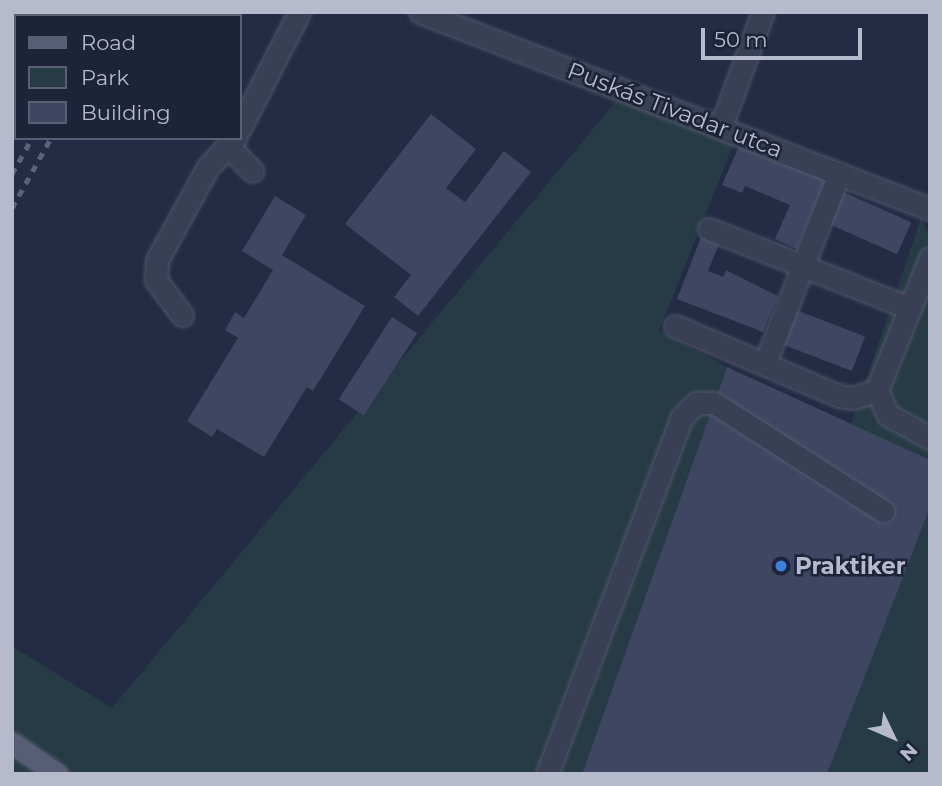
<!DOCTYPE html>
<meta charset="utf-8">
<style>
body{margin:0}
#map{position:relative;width:942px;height:786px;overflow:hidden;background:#242b44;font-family:Montserrat,sans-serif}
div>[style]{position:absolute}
.green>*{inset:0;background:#263b45}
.building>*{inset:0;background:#3e4662;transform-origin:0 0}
.roads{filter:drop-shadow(0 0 2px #51566b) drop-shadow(0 0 2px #51566b)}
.minor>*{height:21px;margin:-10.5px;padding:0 10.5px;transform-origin:10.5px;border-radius:10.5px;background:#393f54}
.major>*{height:21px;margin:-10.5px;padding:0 10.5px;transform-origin:10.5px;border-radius:10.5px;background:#575d74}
.rail>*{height:5px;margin-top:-2.5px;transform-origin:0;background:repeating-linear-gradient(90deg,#5a617b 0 7px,transparent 0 14px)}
.dots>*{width:19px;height:19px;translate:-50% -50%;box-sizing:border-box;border:4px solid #1d2339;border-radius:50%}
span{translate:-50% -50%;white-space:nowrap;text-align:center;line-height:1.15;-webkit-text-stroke:5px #1d2339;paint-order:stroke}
.street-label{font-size:23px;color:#b6bacd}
.poi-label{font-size:23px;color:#b6bacd;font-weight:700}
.left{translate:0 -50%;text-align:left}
.frame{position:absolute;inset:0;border:14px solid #b6bacd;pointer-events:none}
.legend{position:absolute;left:14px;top:14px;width:228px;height:126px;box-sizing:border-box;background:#1d2339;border:2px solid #5a5f74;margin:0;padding:9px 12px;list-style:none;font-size:21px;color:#b6bacd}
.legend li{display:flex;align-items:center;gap:14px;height:35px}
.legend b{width:35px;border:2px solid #5a5f74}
.north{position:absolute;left:858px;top:702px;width:70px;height:70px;-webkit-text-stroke:5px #1d2339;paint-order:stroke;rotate:134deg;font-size:19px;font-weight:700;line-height:28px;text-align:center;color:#b6bacd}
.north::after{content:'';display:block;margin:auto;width:24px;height:32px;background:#b6bacd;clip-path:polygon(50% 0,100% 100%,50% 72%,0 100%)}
.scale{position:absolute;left:701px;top:28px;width:161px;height:32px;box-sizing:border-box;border:4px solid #b6bacd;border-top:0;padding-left:9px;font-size:21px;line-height:24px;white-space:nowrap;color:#b6bacd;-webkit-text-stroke:5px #1d2339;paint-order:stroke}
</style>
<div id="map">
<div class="green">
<i style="clip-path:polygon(617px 100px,736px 138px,659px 331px,727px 367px,582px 774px,12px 774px,12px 646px,112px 708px)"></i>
<i style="clip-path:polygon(921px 218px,930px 237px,930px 460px,851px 424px)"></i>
<i style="clip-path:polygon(930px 507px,930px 774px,827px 774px,881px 625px)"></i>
</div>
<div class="building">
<i style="clip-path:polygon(431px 114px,476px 149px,446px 188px,465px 202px,504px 151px,531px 172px,418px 316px,394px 297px,411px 275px,345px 224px)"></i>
<i style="clip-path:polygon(740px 144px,826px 180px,797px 249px,775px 239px,790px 205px,745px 186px,742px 193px,722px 185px)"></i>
<i style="left:841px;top:191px;width:77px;height:35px;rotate:24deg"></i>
<i style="clip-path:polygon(275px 196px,306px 215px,282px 255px,365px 306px,313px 391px,307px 387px,264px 457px,217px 429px,212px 437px,187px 421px,238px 338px,225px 330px,235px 312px,244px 318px,273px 270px,242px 251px)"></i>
<i style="clip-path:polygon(703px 232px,721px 239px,708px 271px,723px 277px,726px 270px,778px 296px,763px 332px,677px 299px)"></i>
<i style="left:796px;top:310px;width:74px;height:37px;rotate:21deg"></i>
<i style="left:392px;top:317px;width:30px;height:98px;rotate:33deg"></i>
<i style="clip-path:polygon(727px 367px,930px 460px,930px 507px,827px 774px,582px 774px)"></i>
</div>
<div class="roads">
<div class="minor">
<i style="left:420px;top:12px;width:547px;rotate:21.12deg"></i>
<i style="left:721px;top:126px;width:121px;rotate:-69.8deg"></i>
<i style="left:240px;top:128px;width:130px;rotate:-63deg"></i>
<i style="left:230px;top:148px;width:32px;rotate:46deg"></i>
<i style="left:709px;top:229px;width:216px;rotate:21.5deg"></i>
<i style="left:930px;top:258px;width:142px;rotate:111.9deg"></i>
<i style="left:877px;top:390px;width:27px;rotate:66deg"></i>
<i style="left:888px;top:415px;width:48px;rotate:28.7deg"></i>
<i style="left:182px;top:315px;width:44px;rotate:-126.6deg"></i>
<i style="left:156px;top:280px;width:20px;rotate:-87deg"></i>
<i style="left:157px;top:260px;width:106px;rotate:-61.3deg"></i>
<i style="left:208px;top:167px;width:40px;rotate:-47deg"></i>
<i style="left:675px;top:326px;width:178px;rotate:23.1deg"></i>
<i style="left:839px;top:396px;width:14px;rotate:8deg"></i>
<i style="left:853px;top:398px;width:25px;rotate:-18deg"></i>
<i style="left:765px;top:363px;width:204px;rotate:-68.7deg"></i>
<i style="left:547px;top:774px;width:382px;rotate:-69.3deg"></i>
<i style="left:682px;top:417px;width:20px;rotate:-45deg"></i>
<i style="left:696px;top:403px;width:18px"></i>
<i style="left:714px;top:403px;width:201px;rotate:32.6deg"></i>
</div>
<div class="major">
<i style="left:12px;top:743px;width:55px;rotate:34.6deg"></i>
</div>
</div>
<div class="rail">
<i style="left:99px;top:16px;width:4px;rotate:-63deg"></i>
<i style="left:117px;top:16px;width:4px;rotate:-63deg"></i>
<i style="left:12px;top:174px;width:41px;rotate:-60.9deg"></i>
<i style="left:12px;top:208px;width:80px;rotate:-60.9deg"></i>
</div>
<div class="dots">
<i style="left:781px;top:566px;background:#3f7fe0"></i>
</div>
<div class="street-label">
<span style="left:675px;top:110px;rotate:21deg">Puskás Tivadar utca</span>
</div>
<div class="poi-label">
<span class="left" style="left:795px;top:566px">Praktiker</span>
</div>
<div class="frame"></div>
<ul class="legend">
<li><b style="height:9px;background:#575d74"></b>Road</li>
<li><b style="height:19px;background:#263b45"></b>Park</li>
<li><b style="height:19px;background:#3e4662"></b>Building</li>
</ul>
<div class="north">N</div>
<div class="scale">50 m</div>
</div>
